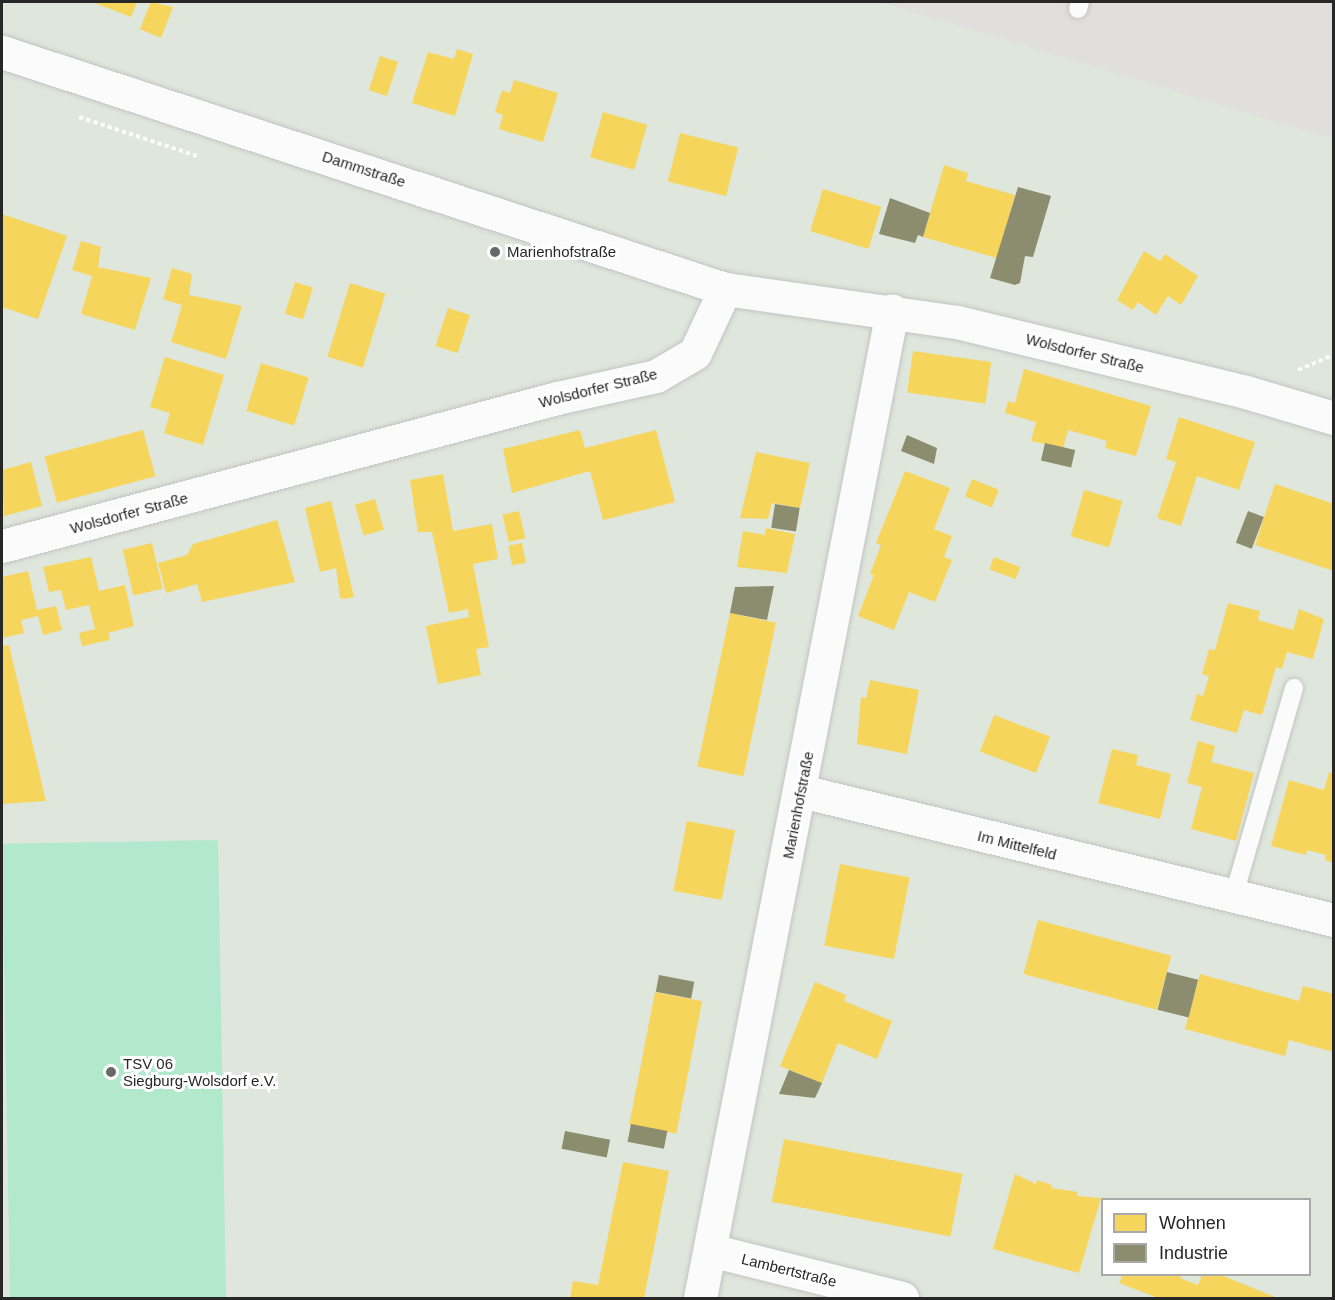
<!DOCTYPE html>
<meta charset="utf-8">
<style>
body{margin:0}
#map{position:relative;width:1335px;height:1300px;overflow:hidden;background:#dfe7dc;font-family:Helvetica,sans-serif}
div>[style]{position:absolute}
.industrial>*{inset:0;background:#e1dfde}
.pitch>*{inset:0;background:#b2e9cd;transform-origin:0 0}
.homes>*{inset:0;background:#f6d55c;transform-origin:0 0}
.industry>*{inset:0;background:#8c8c6e;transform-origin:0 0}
.path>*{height:4px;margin-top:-2px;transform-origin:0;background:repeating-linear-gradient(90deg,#fafbfa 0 4.5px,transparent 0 7.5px)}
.roads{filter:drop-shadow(0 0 2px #c3c4c2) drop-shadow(0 0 2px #c3c4c2)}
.lane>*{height:18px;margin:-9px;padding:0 9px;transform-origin:9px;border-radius:9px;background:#fafbfa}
.street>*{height:33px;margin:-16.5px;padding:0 16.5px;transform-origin:16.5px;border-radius:16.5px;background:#fafbfa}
.secondary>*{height:33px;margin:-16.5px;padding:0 16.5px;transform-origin:16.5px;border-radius:16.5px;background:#fafbfa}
.dots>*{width:16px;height:16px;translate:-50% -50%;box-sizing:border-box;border:3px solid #fff;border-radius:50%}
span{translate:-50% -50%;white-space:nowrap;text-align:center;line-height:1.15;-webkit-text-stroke:6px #fff;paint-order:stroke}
.street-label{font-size:15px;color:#272727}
.poi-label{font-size:15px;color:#272727}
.left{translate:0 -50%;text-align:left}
.frame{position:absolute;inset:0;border:3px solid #272727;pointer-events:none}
.legend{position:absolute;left:1101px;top:1198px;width:210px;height:78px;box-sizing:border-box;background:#fff;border:2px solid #a9a9a9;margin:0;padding:8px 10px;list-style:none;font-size:18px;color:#272727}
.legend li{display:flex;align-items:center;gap:12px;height:30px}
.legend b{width:30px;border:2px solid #a9a9a9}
</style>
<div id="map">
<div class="industrial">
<i style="clip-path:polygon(880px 2px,1333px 2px,1333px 139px)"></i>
</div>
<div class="pitch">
<i style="left:218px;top:840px;width:458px;height:216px;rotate:89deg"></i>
</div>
<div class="homes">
<i style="clip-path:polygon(92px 2px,137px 2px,131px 17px)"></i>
<i style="clip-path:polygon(151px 2px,173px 7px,161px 38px,140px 29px)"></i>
<i style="clip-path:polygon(457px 49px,473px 54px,455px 116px,412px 103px,428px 52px,454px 59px)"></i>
<i style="left:380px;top:56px;width:19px;height:36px;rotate:18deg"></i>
<i style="clip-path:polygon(514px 80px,558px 93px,543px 142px,499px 129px,503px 115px,495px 112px,502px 90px,510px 93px)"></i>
<i style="left:603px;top:112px;width:46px;height:47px;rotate:16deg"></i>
<i style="left:680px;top:133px;width:60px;height:50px;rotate:14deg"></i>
<i style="clip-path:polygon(944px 165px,968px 173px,966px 181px,1015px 195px,997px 258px,923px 237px)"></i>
<i style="left:823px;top:189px;width:61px;height:44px;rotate:17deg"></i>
<i style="clip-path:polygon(2px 214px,67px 236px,38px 319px,2px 307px)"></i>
<i style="clip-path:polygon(81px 241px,101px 247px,98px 267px,151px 278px,135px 330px,81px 314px,92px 276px,72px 270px)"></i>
<i style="clip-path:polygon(1144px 251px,1160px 261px,1165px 254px,1198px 276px,1181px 305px,1168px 296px,1156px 315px,1138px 302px,1133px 310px,1117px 300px)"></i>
<i style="clip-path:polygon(172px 268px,192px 274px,189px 295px,242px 306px,226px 359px,171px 342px,182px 305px,163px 299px)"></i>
<i style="left:295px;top:282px;width:19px;height:33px;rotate:18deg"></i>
<i style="left:350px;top:283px;width:37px;height:77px;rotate:17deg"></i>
<i style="left:448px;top:308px;width:23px;height:40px;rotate:18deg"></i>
<i style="left:913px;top:351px;width:79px;height:42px;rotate:8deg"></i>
<i style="clip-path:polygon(165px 357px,224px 375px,203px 445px,164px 433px,170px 413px,150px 407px)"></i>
<i style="left:261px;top:363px;width:50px;height:50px;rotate:17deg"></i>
<i style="clip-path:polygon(1024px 369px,1151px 406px,1136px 456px,1105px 448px,1107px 441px,1068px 430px,1063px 448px,1031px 441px,1036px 422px,1005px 413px,1008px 401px,1015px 403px)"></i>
<i style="clip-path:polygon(1179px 417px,1255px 442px,1239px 490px,1197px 476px,1181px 526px,1157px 518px,1176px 462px,1166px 459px)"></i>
<i style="left:143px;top:430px;width:48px;height:102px;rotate:75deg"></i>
<i style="clip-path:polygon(580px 430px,585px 448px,656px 430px,675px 502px,603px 520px,590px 471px,512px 493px,503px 449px)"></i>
<i style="clip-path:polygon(756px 452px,810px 463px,800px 508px,772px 503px,768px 519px,740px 518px)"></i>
<i style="clip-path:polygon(31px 462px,42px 506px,4px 516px,2px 470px)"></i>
<i style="clip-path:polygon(905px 471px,950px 488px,934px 529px,952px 536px,944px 557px,952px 560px,935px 602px,909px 592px,894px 630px,858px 616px,874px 575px,870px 574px,881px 545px,876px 543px)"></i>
<i style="clip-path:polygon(443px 474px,453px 531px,492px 524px,498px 559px,473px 564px,489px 647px,476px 649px,481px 675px,438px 684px,426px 626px,469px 617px,468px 609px,449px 613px,432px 532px,418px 532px,410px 480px)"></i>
<i style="left:972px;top:479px;width:29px;height:19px;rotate:22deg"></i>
<i style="clip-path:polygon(1275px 484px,1334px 504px,1334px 571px,1255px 545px)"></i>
<i style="left:1084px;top:490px;width:40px;height:48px;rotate:16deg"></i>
<i style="left:375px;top:499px;width:32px;height:21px;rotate:74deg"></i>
<i style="clip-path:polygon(331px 501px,354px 597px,345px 599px,340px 598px,336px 568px,320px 572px,305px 508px)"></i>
<i style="left:519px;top:511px;width:28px;height:17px;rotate:77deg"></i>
<i style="clip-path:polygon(277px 520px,295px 582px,202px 602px,197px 584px,166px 593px,158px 563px,187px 555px,193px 544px)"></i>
<i style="clip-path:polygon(766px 528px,795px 534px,787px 573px,737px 567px,743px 531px,765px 535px)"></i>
<i style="left:152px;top:543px;width:47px;height:30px;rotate:77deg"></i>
<i style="left:522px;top:543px;width:20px;height:14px;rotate:79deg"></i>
<i style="clip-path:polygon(91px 557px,99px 591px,125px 585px,134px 626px,108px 633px,110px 640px,82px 646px,79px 633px,95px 629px,89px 605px,66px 610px,61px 590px,49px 592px,43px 567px)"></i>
<i style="left:994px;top:557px;width:28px;height:13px;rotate:21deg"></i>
<i style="clip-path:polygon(28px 571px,37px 610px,56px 606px,62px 630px,43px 635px,38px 616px,21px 620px,24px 633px,2px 638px,2px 577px)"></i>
<i style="clip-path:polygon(1228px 603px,1260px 611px,1258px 620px,1293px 630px,1299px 609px,1324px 619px,1313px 659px,1287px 652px,1282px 669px,1276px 667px,1262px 715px,1244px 710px,1237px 733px,1190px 720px,1197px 694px,1203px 696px,1209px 676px,1202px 674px,1209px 649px,1215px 650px)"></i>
<i style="left:730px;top:613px;width:47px;height:157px;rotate:12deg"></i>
<i style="clip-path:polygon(9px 645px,46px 801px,2px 804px,2px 646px)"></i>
<i style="clip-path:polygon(870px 680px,919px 690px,907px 754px,857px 744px,861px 697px,866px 698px)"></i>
<i style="left:994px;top:715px;width:60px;height:39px;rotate:21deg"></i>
<i style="clip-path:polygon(1198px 741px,1215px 746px,1211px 762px,1254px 773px,1236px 841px,1191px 829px,1202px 787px,1187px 783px)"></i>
<i style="clip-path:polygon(1112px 749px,1138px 755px,1136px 765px,1171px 774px,1160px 819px,1098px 803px)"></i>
<i style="clip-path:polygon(1329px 772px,1334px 773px,1334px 863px,1325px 860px,1326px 855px,1307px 850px,1306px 855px,1271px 846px,1289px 780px,1324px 790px)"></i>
<i style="left:687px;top:821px;width:49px;height:71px;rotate:11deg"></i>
<i style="left:840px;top:864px;width:71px;height:83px;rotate:11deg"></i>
<i style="left:1038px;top:920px;width:138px;height:56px;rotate:15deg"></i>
<i style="clip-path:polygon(1200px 974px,1299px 1001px,1303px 986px,1334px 994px,1334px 1052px,1289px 1040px,1285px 1056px,1185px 1029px)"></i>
<i style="clip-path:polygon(815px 982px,846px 995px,844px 1001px,892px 1021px,877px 1059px,838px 1043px,822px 1083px,780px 1066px)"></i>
<i style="left:655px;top:992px;width:48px;height:135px;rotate:11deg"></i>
<i style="left:784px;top:1139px;width:182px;height:64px;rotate:11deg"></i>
<i style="clip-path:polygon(623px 1162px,669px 1171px,644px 1298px,570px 1298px,573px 1281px,598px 1285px)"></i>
<i style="clip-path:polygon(1015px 1174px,1036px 1184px,1037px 1180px,1052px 1185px,1051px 1188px,1078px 1192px,1077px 1196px,1101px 1198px,1079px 1273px,993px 1249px)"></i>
<i style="clip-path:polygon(1123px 1275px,1182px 1275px,1180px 1278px,1198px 1285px,1202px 1275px,1221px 1275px,1275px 1297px,1158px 1298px,1119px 1283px)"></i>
</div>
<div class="industry">
<i style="clip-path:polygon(1018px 187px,1051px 196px,1033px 257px,1025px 256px,1020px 283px,1015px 285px,990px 278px)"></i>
<i style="clip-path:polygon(890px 198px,930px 213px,923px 237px,918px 235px,915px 243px,879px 234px)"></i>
<i style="clip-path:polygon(907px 435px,937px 448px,934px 464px,901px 451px)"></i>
<i style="left:1045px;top:443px;width:31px;height:18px;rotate:13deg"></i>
<i style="left:775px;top:504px;width:25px;height:24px;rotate:9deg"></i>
<i style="left:1248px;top:511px;width:17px;height:34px;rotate:21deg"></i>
<i style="clip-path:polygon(774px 586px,767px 620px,730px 613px,735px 587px)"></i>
<i style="left:1167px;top:972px;width:32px;height:39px;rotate:14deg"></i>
<i style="left:659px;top:975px;width:36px;height:17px;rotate:11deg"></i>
<i style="clip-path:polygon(789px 1070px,822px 1083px,815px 1098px,779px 1094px)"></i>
<i style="left:631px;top:1124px;width:37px;height:18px;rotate:11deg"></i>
<i style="left:565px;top:1131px;width:46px;height:18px;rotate:11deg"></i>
</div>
<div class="path">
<i style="left:79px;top:117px;width:124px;rotate:18.3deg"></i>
<i style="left:1298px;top:370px;width:39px;rotate:-23deg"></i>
</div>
<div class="roads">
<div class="lane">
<i style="left:1078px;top:9px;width:7px;rotate:-74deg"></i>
<i style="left:1233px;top:898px;width:219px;rotate:-73.8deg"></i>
</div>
<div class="street">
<i style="left:2px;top:546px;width:574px;rotate:-14.93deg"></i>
<i style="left:557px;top:398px;width:101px;rotate:-12.5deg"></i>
<i style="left:656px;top:376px;width:45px;rotate:-30.5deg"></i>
<i style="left:695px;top:353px;width:71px;rotate:-64.9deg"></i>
<i style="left:801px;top:791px;width:548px;rotate:13.61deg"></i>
<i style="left:710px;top:1250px;width:198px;rotate:14deg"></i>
<i style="left:700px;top:1298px;width:1006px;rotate:-78.99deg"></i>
</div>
<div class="secondary">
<i style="left:2px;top:52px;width:761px;rotate:18.15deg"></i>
<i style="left:725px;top:289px;width:234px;rotate:8.1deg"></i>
<i style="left:957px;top:322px;width:297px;rotate:13.6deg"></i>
<i style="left:1246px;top:392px;width:92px;rotate:16.5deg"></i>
</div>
</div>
<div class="dots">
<i style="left:495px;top:252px;background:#676a66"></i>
<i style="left:111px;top:1072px;background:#676a66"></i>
</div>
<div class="street-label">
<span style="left:364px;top:169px;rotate:18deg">Dammstraße</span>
<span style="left:1085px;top:353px;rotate:14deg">Wolsdorfer Straße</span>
<span style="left:598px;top:388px;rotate:-14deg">Wolsdorfer Straße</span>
<span style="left:129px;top:513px;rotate:-15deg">Wolsdorfer Straße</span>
<span style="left:798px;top:805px;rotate:-79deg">Marienhofstraße</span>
<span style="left:1017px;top:845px;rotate:14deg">Im Mittelfeld</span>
<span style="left:789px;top:1270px;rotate:14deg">Lambertstraße</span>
</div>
<div class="poi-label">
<span class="left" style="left:507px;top:252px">Marienhofstraße</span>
<span class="left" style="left:123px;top:1072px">TSV 06<br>Siegburg-Wolsdorf e.V.</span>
</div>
<div class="frame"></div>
<ul class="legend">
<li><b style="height:16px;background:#f6d55c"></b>Wohnen</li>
<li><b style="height:16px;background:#8c8c6e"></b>Industrie</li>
</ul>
</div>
